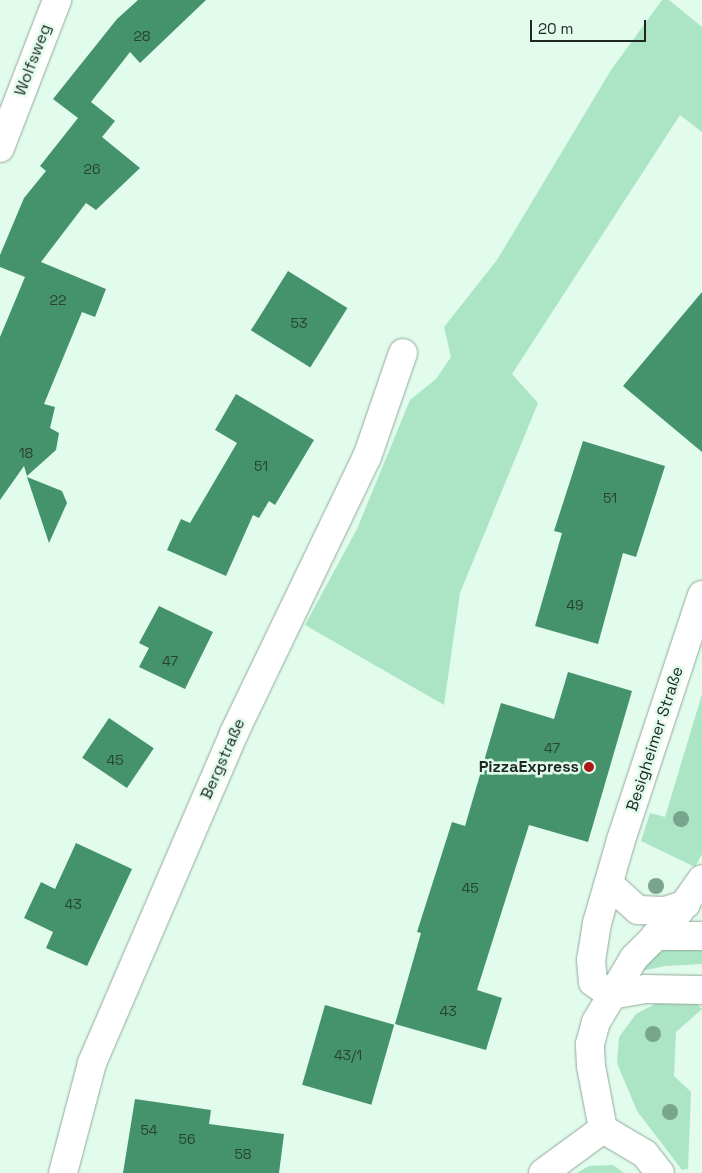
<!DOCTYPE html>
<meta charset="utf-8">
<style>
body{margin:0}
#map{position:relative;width:702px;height:1173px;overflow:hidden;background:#e1fbec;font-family:"Space Grotesk",sans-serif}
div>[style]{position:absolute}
.green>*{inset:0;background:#ace5c5}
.building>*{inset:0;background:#45936c;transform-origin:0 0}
.roads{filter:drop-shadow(0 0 1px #91a99b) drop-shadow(0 0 1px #91a99b)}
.minor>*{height:28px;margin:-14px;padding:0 14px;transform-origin:14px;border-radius:14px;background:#fff}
.trees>*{width:16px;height:16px;margin:-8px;border-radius:50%;background:#79a58e}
.dots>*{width:14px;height:14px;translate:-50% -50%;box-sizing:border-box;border:2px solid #e1fbec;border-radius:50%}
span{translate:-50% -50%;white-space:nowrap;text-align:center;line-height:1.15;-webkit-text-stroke:5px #e1fbec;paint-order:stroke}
.number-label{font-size:14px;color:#284234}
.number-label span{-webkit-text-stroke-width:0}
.street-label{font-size:16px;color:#1e2722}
.poi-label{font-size:16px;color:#1e2722;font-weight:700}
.right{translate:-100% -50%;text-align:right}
.scale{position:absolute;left:530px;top:20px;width:116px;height:22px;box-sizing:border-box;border:2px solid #1e2722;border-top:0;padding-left:6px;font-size:15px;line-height:18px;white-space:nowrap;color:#1e2722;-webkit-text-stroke:4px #e1fbec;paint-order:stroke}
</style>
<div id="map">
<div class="green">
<i style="clip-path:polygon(662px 0,669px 0,702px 27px,702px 132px,680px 115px,512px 374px,538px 403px,460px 593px,444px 705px,305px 625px,357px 529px,410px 400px,436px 379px,451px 357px,444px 327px,497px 260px,611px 70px)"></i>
<i style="clip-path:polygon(702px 694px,702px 854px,695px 867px,641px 841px,650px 813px,665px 817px)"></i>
<i style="clip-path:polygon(702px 944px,702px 964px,665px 966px,641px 971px,640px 963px,666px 949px)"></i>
<i style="clip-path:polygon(681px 1000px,696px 1003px,702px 1009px,676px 1032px,674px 1076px,691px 1092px,688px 1169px,682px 1170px,637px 1111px,617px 1063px,619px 1037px,636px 1014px,657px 1003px)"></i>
<i style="clip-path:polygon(613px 1165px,624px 1173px,577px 1173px,589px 1166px)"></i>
</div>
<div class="building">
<i style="clip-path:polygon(138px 0,206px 0,140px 63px,130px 52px,91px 102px,115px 121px,102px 137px,140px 168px,96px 210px,86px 203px,41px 262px,106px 289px,95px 317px,82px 312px,44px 404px,55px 407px,50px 428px,59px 433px,56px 450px,27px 476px,24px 466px,0 500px,0 337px,25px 277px,0 267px,0 255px,24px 198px,46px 171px,40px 166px,78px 118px,53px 99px,117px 19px)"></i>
<i style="left:288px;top:271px;width:70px;height:70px;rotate:32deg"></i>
<i style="clip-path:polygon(702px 292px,702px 452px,623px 386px)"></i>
<i style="clip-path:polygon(236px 394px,314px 440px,275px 505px,269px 501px,259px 518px,253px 515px,226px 576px,167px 550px,181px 519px,190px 523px,237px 443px,215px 430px)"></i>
<i style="clip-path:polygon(583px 441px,665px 466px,636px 557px,623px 553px,598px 644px,535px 626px,562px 533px,554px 531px)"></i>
<i style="clip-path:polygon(27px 477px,62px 491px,67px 503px,49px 543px)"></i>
<i style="clip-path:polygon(159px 606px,213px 632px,185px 689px,139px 667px,149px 648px,139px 643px)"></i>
<i style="clip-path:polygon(568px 672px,632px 691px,588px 842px,529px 825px,477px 990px,502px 998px,486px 1050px,395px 1024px,421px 933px,417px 932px,452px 822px,465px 826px,501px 703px,554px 719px)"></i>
<i style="left:109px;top:718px;width:54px;height:48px;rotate:34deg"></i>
<i style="clip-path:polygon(76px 843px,132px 869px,87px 966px,46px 948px,53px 932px,24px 918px,41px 882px,55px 889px)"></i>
<i style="left:325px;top:1005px;width:72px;height:83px;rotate:16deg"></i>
<i style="clip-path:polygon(135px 1099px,211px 1110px,209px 1124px,284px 1134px,279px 1173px,123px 1173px)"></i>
</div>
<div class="roads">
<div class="minor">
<i style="left:0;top:148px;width:159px;rotate:-68.9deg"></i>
<i style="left:702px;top:595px;width:258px;rotate:108.3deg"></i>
<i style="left:621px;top:840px;width:86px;rotate:106.1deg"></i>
<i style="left:597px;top:923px;width:37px;rotate:99deg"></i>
<i style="left:591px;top:960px;width:22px;rotate:85deg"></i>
<i style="left:593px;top:982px;width:22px;rotate:36deg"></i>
<i style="left:611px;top:995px;width:35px;rotate:-10deg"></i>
<i style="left:645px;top:989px;width:57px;rotate:1deg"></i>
<i style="left:609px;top:884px;width:39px;rotate:42deg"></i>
<i style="left:638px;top:910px;width:27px;rotate:2deg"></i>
<i style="left:665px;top:911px;width:22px;rotate:-18deg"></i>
<i style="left:655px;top:936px;width:47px"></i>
<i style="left:603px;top:1129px;width:64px;rotate:-100.8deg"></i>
<i style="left:591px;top:1066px;width:22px;rotate:-93deg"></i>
<i style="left:590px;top:1044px;width:23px;rotate:-75deg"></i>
<i style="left:596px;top:1022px;width:74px;rotate:-59.3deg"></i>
<i style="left:634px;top:958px;width:59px;rotate:-45deg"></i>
<i style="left:676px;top:916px;width:45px;rotate:-54.9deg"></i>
<i style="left:603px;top:1129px;width:49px;rotate:30.8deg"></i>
<i style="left:645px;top:1154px;width:24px;rotate:52deg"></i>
<i style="left:63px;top:1173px;width:114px;rotate:-75.2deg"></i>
<i style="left:92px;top:1063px;width:359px;rotate:-66.7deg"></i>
<i style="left:234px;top:733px;width:306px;rotate:-64.3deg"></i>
<i style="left:367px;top:457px;width:110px;rotate:-70.9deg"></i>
<i style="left:543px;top:1173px;width:74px;rotate:-36.3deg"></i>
</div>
</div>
<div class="trees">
<i style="left:681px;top:819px"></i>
<i style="left:656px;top:886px"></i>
<i style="left:653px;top:1034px"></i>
<i style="left:670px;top:1112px"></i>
</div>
<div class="dots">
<i style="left:589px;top:767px;background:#ab1918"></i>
</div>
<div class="number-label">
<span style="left:142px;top:36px">28</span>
<span style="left:92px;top:169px">26</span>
<span style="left:58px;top:300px">22</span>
<span style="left:299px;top:323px">53</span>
<span style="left:26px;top:453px">18</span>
<span style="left:261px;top:466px">51</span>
<span style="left:610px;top:498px">51</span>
<span style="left:575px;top:605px">49</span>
<span style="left:170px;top:661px">47</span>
<span style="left:552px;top:748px">47</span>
<span style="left:115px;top:760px">45</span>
<span style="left:470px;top:888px">45</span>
<span style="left:73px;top:904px">43</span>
<span style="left:448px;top:1011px">43</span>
<span style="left:348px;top:1055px">43/1</span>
<span style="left:149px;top:1130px">54</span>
<span style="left:187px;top:1139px">56</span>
<span style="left:243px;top:1154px">58</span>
</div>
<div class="street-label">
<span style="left:33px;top:60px;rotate:-69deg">Wolfsweg</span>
<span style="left:655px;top:739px;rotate:-72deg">Besigheimer Straße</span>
<span style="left:223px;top:759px;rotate:-66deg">Bergstraße</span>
</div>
<div class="poi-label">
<span class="right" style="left:579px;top:767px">PizzaExpress</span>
</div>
<div class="scale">20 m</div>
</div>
